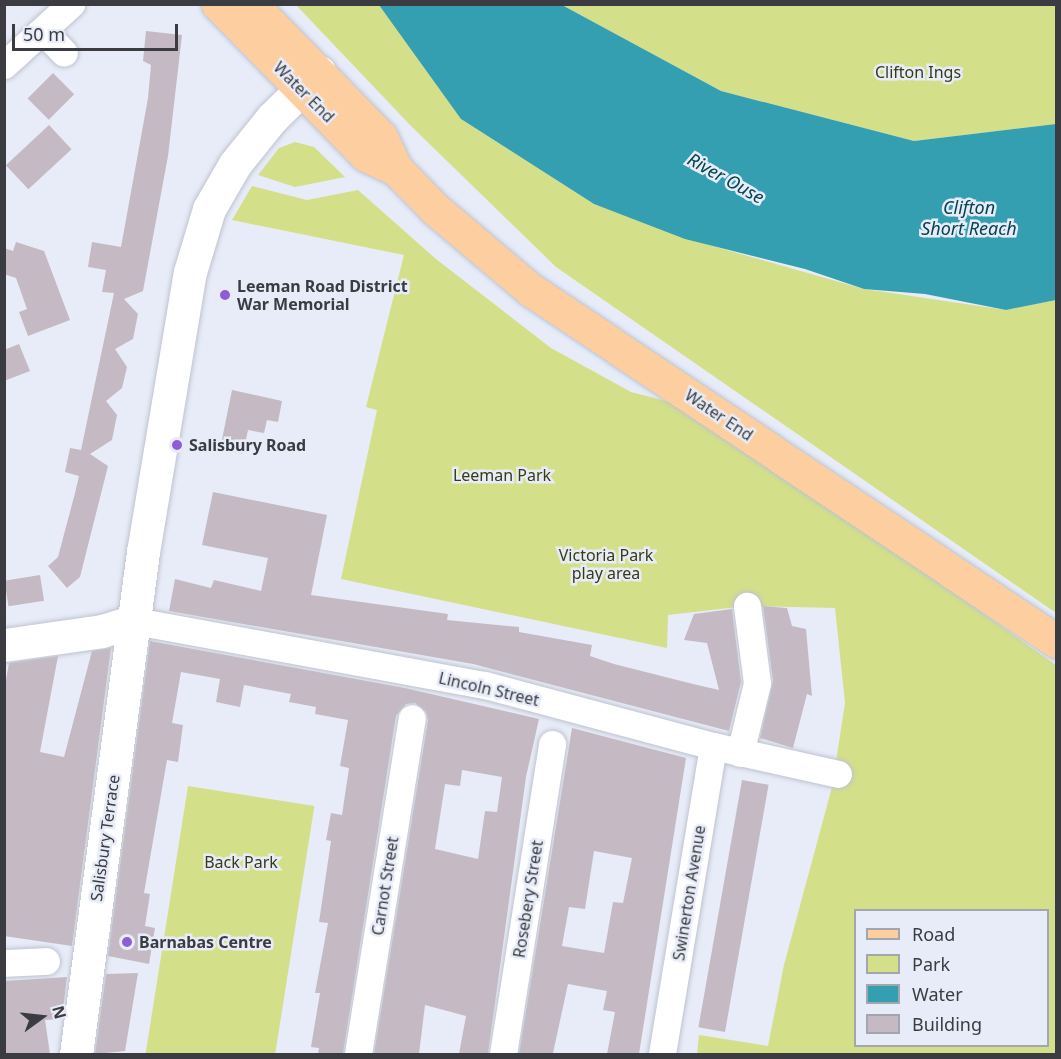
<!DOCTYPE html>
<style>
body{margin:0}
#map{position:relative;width:1061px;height:1059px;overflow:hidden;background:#e7ecf8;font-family:"Noto Sans",sans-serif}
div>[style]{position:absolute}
.green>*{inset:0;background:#d4df8a;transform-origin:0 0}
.water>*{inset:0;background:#349fb0}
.building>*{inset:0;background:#c5bac3;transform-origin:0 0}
.roads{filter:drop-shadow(0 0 2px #bec3ce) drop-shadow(0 0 2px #bec3ce)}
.minor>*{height:27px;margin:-13.5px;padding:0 13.5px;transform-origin:13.5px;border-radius:13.5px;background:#fff}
.tertiary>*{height:33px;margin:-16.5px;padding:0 16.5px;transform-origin:16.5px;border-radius:16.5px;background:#fff}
.primary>*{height:33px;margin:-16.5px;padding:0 16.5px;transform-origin:16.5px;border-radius:16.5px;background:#fdce9f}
.dots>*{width:16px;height:16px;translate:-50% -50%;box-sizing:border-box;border:3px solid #e7ecf8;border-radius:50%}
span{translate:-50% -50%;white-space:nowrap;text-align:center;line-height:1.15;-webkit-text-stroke:5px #e7ecf8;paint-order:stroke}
.park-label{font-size:16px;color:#373b13}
.street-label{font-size:16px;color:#3a3c41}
.poi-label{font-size:16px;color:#3a3c41;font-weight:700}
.left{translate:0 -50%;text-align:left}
.water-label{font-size:18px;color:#02444e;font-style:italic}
.frame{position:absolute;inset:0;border:6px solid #3a3c41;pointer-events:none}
.legend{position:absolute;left:854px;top:909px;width:195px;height:138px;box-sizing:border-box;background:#e7ecf8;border:2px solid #a2a6af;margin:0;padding:8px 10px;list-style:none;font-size:18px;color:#3a3c41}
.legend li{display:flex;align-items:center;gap:12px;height:30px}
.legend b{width:30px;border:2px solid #a2a6af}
.north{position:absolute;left:12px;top:987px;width:60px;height:60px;-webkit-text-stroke:4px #e7ecf8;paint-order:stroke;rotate:75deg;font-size:16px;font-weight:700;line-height:24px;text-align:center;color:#3a3c41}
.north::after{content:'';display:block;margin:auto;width:21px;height:27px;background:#3a3c41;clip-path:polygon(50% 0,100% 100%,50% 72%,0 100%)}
.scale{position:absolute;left:12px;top:24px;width:166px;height:27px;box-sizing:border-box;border:3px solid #3a3c41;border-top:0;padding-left:8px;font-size:18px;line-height:21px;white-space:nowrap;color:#3a3c41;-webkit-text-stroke:4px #e7ecf8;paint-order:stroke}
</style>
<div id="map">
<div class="green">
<i style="clip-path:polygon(296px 5px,379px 5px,464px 121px,594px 204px,709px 245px,864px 289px,1006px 310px,1056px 300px,1056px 613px,556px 267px,411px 126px)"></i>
<i style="clip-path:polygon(562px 5px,1056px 5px,1056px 124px,914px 141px,721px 91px)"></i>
<i style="clip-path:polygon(295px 142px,314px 147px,345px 177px,295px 187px,258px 175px,279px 148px)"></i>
<i style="clip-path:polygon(evenodd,252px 186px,307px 200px,358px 190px,436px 259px,551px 348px,631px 392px,674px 403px,786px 474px,1056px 665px,1056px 1054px,697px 1054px,699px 1035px,768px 1046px,784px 965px,832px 787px,845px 703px,835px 608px,747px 606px,668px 615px,667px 648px,341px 579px,377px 410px,366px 407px,404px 255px,232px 220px,252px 186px,856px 910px,1048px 910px,1048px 1046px,856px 1046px,856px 910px)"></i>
<i style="left:188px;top:786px;width:128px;height:271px;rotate:9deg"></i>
</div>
<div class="water">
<i style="clip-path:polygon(379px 5px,562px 5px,721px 91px,914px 141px,1056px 124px,1056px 300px,1006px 310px,925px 294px,864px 289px,805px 269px,685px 239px,594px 204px,461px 119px)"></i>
</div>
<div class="building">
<i style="clip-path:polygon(146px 31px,182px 35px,168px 156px,143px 291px,124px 299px,138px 314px,133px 339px,115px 349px,127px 367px,122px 388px,106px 401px,117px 415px,112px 440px,90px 454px,108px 466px,80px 577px,67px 588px,48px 566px,58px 557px,75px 493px,79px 476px,65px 472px,70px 448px,81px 450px,114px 293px,102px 292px,106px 270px,88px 267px,92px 242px,121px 247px,148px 98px,151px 65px,143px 61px)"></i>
<i style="left:53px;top:73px;width:30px;height:36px;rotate:45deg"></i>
<i style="left:49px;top:125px;width:33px;height:59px;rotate:47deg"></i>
<i style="clip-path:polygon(16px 242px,44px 251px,70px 320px,28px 336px,19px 312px,27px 309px,16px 278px,4px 274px,4px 248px,13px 251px)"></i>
<i style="clip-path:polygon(19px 344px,30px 371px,4px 381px,4px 350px)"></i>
<i style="clip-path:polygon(232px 390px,282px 401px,278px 422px,267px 420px,264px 433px,248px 430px,243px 454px,220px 449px)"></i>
<i style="clip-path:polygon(213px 492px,327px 515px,311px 595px,448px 614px,447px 620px,519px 627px,519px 632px,592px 645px,590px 656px,614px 664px,693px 684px,719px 690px,707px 643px,684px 640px,694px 614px,732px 609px,741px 682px,729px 731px,473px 664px,169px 611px,175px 579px,211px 588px,214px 580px,261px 591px,268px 558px,202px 545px)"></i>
<i style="left:40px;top:575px;width:26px;height:36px;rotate:81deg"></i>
<i style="clip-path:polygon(763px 606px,787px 608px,792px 626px,806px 629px,812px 696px,807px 694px,793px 748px,760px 738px,773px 681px)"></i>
<i style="clip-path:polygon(evenodd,150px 641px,405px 688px,539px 719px,526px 777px,488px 1054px,459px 1054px,466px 1016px,425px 1005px,419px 1054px,374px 1054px,428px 720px,426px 712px,415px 703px,406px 704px,396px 716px,343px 1054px,318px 1054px,319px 1048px,311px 1047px,320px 993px,315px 993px,328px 923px,319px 922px,331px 841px,326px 840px,331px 813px,342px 815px,349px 768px,340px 766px,348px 720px,315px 714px,316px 707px,289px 702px,291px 694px,244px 685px,240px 707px,216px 702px,220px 679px,181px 672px,172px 723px,183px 725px,178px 762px,167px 760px,144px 893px,150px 894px,145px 926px,155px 928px,149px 964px,108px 956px,150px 641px,462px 770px,502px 777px,497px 812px,485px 811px,478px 859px,435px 849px,445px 784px,460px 786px,462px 770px)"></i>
<i style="clip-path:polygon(111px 648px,72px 946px,4px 936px,4px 692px,9px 663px,58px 656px,40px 752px,64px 757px,92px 651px)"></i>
<i style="clip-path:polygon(evenodd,572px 728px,686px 758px,639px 1054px,607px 1054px,615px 1012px,603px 1010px,607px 991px,568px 984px,553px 1053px,519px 1054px,572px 728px,594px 851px,632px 858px,623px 903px,613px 902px,604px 953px,562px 946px,569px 907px,585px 909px,594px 851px)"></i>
<i style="left:742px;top:780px;width:27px;height:251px;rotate:10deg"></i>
<i style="clip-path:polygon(138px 973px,125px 1051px,95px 1054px,106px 974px)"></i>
<i style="clip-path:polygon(67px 977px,62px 1019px,45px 1020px,50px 1054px,4px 1054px,4px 981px)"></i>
</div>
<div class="roads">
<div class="minor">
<i style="left:43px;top:31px;width:30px;rotate:46deg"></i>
<i style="left:4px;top:65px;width:91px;rotate:-42.3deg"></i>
<i style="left:135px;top:621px;width:356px;rotate:10.4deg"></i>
<i style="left:485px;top:685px;width:236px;rotate:15deg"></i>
<i style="left:713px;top:746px;width:128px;rotate:12.6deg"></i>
<i style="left:740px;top:753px;width:72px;rotate:-76.3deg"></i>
<i style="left:757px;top:683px;width:78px;rotate:-97.4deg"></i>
<i style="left:4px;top:963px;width:42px;rotate:-2.7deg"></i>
<i style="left:358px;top:1054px;width:340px;rotate:-80.9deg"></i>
<i style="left:503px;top:1054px;width:314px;rotate:-81deg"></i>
<i style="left:662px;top:1054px;width:312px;rotate:-80.6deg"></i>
</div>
<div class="tertiary">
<i style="left:4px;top:645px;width:99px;rotate:-8.1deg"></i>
<i style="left:102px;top:631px;width:34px;rotate:-17deg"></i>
<i style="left:76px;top:1054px;width:506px;rotate:-82.4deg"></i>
<i style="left:143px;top:552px;width:284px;rotate:-80.5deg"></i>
<i style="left:190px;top:272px;width:66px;rotate:-73.2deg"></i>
<i style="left:209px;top:209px;width:52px;rotate:-60deg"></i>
<i style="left:235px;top:164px;width:59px;rotate:-51.2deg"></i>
<i style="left:272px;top:118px;width:66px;rotate:-44.4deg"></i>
</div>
<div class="primary">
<i style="left:218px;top:4px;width:211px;rotate:45.6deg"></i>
<i style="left:366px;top:155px;width:33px;rotate:25deg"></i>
<i style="left:251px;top:4px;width:186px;rotate:45.7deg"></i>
<i style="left:381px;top:137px;width:35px;rotate:65deg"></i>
<i style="left:396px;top:169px;width:56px;rotate:45.7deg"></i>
<i style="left:435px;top:209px;width:126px;rotate:40.2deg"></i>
<i style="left:531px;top:290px;width:632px;rotate:33.77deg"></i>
</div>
</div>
<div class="dots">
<i style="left:225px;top:295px;background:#8e5dd6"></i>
<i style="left:177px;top:445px;background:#8e5dd6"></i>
<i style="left:127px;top:942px;background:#8e5dd6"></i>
</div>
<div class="park-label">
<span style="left:918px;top:72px">Clifton Ings</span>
<span style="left:502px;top:475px">Leeman Park</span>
<span style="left:606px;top:564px">Victoria Park<br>play area</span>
<span style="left:241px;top:862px">Back Park</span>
</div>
<div class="street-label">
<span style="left:304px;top:92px;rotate:45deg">Water End</span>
<span style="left:719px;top:415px;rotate:34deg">Water End</span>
<span style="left:489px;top:689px;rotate:13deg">Lincoln Street</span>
<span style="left:105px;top:838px;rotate:-82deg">Salisbury Terrace</span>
<span style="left:385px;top:886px;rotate:-81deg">Carnot Street</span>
<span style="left:689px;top:893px;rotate:-81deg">Swinerton Avenue</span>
<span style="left:528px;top:899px;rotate:-81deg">Rosebery Street</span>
</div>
<div class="poi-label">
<span class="left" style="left:237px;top:295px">Leeman Road District<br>War Memorial</span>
<span class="left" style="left:189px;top:445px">Salisbury Road</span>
<span class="left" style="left:139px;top:942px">Barnabas Centre</span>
</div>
<div class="water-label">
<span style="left:726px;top:178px;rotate:29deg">River Ouse</span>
<span style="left:969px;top:218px">Clifton<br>Short Reach</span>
</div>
<div class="frame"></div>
<ul class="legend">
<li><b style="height:8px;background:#fdce9f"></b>Road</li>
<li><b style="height:16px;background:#d4df8a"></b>Park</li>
<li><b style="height:16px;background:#349fb0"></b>Water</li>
<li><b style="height:16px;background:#c5bac3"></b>Building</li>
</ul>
<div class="north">N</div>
<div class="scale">50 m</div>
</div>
